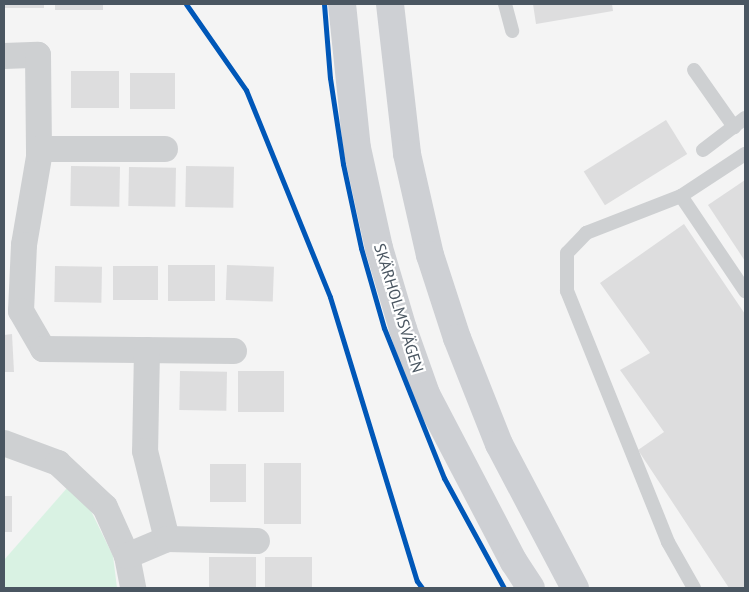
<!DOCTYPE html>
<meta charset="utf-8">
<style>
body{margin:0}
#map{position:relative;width:749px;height:592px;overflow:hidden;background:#f4f4f4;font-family:"PT Sans",sans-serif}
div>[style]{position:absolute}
.green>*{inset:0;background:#d9f2e3}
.building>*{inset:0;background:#ddddde;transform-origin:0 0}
.service>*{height:14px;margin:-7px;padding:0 7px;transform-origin:7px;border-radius:7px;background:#ced0d2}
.minor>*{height:26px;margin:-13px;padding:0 13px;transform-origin:13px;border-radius:13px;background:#ced0d2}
.secondary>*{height:28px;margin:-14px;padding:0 14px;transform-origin:14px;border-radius:14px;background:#ced0d4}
.cycleway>*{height:5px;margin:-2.5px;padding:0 2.5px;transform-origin:2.5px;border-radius:2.5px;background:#0057b8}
span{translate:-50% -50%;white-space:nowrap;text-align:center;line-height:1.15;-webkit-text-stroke:4.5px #fff;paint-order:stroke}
.street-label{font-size:16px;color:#4a5661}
.frame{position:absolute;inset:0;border:5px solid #4a5661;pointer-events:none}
</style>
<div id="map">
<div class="green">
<i style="clip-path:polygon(67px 488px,91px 511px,113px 556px,117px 588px,4px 588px,4px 560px)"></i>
</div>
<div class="building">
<i style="left:4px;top:4px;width:40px;height:4px"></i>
<i style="left:55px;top:4px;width:48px;height:6px"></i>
<i style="clip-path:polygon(533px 4px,612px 4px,613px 11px,536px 24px)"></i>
<i style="left:71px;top:71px;width:48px;height:37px"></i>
<i style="left:130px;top:73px;width:45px;height:36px"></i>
<i style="left:666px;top:120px;width:40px;height:97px;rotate:58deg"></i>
<i style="left:71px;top:166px;width:49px;height:40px;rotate:1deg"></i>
<i style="left:186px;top:166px;width:48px;height:41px;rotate:1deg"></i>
<i style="left:129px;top:167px;width:47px;height:39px;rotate:1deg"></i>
<i style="clip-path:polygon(745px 180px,745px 261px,708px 205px)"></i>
<i style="clip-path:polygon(684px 224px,745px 314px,745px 588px,729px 588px,638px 450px,664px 432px,620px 370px,650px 353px,600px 283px)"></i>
<i style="left:168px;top:265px;width:47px;height:36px"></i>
<i style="left:227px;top:265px;width:47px;height:35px;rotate:2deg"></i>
<i style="left:55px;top:266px;width:47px;height:36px;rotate:1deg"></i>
<i style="left:113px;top:266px;width:45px;height:34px"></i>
<i style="clip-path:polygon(12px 334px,14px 372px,4px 372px,4px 335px)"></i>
<i style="left:180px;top:371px;width:47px;height:39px;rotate:1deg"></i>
<i style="left:238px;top:371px;width:46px;height:41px"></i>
<i style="left:264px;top:463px;width:37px;height:61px"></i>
<i style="left:210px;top:464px;width:36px;height:38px"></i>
<i style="left:4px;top:496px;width:8px;height:36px"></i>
<i style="left:209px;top:557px;width:47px;height:31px"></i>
<i style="left:265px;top:557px;width:47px;height:31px"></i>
</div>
<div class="service">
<i style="left:505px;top:4px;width:28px;rotate:75deg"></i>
<i style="left:694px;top:70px;width:70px;rotate:54.9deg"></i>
<i style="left:703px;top:150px;width:53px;rotate:-37.3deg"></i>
<i style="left:681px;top:196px;width:115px;rotate:56deg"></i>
<i style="left:694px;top:588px;width:53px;rotate:-119.5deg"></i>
<i style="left:668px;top:542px;width:271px;rotate:-111.9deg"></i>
<i style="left:567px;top:291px;width:38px;rotate:-90deg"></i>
<i style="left:567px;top:253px;width:28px;rotate:-46deg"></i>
<i style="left:586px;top:233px;width:102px;rotate:-21.3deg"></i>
<i style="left:681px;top:196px;width:77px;rotate:-33.3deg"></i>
</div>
<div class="minor">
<i style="left:4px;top:56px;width:34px;rotate:-2deg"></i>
<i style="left:38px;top:55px;width:102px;rotate:89.4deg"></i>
<i style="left:39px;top:157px;width:89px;rotate:99.7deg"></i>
<i style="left:24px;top:245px;width:66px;rotate:92.6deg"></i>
<i style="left:21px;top:311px;width:44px;rotate:59.9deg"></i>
<i style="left:43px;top:349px;width:191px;rotate:0.6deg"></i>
<i style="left:39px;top:149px;width:126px"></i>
<i style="left:147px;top:350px;width:101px;rotate:91.1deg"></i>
<i style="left:145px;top:451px;width:91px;rotate:76deg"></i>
<i style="left:4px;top:443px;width:58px;rotate:20.3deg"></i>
<i style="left:58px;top:463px;width:64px;rotate:43.1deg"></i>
<i style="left:105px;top:507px;width:54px;rotate:65.8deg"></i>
<i style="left:127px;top:556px;width:33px;rotate:79deg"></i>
<i style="left:127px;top:556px;width:43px;rotate:-23deg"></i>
<i style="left:167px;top:539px;width:90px;rotate:1.3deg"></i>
</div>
<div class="secondary">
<i style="left:342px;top:4px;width:145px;rotate:84.1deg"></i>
<i style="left:357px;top:148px;width:102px;rotate:77.6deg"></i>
<i style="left:379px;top:248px;width:84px;rotate:73.5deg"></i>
<i style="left:403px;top:329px;width:69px;rotate:70.5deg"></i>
<i style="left:426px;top:394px;width:190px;rotate:62.4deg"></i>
<i style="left:514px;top:562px;width:31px;rotate:57deg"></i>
<i style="left:390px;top:4px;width:151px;rotate:83.5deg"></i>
<i style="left:407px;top:154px;width:104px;rotate:77.2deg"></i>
<i style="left:430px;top:255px;width:87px;rotate:72deg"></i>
<i style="left:457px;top:338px;width:114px;rotate:68.4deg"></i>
<i style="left:499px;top:444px;width:163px;rotate:62.2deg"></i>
</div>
<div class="cycleway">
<i style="left:186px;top:4px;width:105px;rotate:55.1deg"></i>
<i style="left:246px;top:90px;width:223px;rotate:67.9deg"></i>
<i style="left:330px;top:297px;width:297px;rotate:73deg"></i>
<i style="left:417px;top:581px;width:9px;rotate:54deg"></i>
<i style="left:324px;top:4px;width:74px;rotate:85.4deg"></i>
<i style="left:330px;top:78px;width:87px;rotate:81.4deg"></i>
<i style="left:343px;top:164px;width:86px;rotate:77.9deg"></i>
<i style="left:361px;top:248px;width:83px;rotate:74deg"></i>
<i style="left:384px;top:328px;width:162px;rotate:68.2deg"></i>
<i style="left:444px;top:478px;width:125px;rotate:61.4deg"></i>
</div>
<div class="street-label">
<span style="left:399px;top:308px;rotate:73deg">SKÄRHOLMSVÄGEN</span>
</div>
<div class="frame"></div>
</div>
